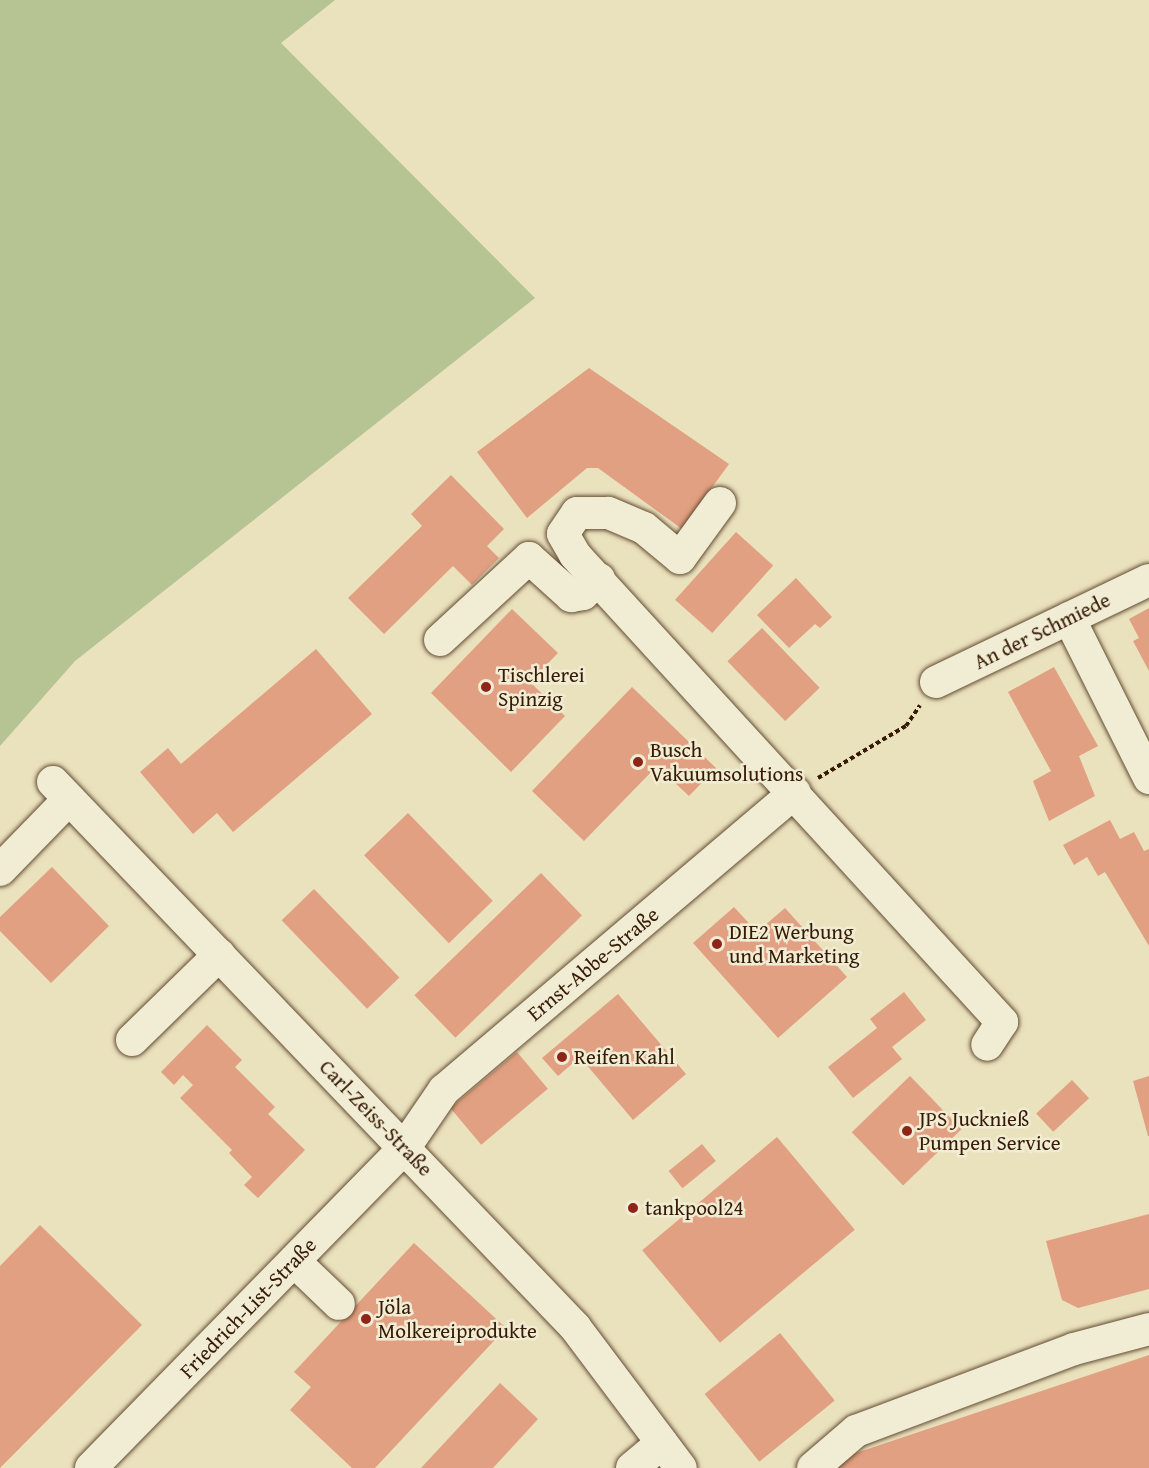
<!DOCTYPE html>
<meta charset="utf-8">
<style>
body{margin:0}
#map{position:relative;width:1149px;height:1468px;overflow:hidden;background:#eae1bd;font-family:"Gentium Book Plus",serif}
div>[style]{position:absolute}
.green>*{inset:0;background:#b6c392}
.building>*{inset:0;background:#e2a082;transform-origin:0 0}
.path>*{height:4px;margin-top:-2px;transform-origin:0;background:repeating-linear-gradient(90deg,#361a04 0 4.5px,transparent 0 7.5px)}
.roads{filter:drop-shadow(0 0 2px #634c32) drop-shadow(0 0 2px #634c32)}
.minor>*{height:32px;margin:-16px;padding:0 16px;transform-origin:16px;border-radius:16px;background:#f1ecd4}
.dots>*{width:16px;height:16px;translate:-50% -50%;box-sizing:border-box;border:3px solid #f1ecd4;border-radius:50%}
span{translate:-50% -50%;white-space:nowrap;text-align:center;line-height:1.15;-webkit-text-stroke:5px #f1ecd4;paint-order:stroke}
.street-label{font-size:21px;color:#361a04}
.poi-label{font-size:21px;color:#361a04}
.left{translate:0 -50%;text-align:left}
</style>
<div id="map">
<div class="green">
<i style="clip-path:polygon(0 0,335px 0,281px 43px,535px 298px,75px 661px,0 746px)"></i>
</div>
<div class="building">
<i style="clip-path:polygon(589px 368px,729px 464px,682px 529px,598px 468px,587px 468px,527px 518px,477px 452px)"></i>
<i style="clip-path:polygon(451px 475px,504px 529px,487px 546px,499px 558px,472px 585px,453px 566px,384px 634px,348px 598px,422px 526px,411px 514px)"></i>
<i style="left:736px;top:532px;width:50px;height:91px;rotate:42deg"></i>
<i style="clip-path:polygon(796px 578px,832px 617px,820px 628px,815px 624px,789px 648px,757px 615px)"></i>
<i style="clip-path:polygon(1149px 608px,1149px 671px,1133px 641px,1139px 638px,1129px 619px)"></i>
<i style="clip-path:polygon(512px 609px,558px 653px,530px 682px,565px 716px,511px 772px,431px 693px)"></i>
<i style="left:762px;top:628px;width:83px;height:48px;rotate:46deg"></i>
<i style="clip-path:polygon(316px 649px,372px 714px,233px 832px,217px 813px,193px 834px,140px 772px,168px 748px,181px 764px)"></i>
<i style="clip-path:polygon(1054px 667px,1098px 746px,1079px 756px,1095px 796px,1049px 821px,1033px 781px,1051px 771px,1008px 692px)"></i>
<i style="clip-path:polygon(632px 687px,716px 768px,689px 796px,657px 766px,584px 841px,532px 791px)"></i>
<i style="left:408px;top:813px;width:122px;height:61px;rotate:46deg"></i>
<i style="clip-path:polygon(1110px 820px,1120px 839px,1134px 832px,1144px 851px,1149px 849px,1149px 946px,1105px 872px,1098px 876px,1087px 857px,1074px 865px,1063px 845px)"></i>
<i style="clip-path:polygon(52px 867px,109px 926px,51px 983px,0 931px,0 917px)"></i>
<i style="left:541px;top:873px;width:59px;height:176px;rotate:46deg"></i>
<i style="left:314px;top:889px;width:123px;height:45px;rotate:46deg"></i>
<i style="clip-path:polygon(734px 907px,757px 932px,785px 908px,847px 977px,778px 1038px,693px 943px)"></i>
<i style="clip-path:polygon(904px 992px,926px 1020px,892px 1047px,902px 1059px,853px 1098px,828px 1067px,877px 1028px,870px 1019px)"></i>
<i style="clip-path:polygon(618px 994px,686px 1074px,633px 1120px,580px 1057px,558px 1076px,542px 1058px)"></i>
<i style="clip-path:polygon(207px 1025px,242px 1060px,235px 1067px,275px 1107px,268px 1114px,305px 1150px,258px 1198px,244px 1185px,252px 1177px,229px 1153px,232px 1150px,180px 1098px,193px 1085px,183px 1075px,174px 1085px,161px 1072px)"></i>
<i style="left:517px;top:1052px;width:48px;height:87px;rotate:50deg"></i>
<i style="left:910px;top:1076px;width:74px;height:81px;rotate:46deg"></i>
<i style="clip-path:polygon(1149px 1076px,1149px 1136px,1148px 1136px,1133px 1081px)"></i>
<i style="left:1072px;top:1080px;width:25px;height:49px;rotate:47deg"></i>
<i style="left:777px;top:1137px;width:121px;height:176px;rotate:50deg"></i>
<i style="left:702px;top:1144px;width:22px;height:43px;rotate:51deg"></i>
<i style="clip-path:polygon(1149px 1214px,1149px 1289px,1078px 1308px,1062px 1300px,1046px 1241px)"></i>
<i style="clip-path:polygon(40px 1225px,142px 1325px,0 1468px,0 1266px)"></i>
<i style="clip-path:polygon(414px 1243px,506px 1328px,375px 1468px,352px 1468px,290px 1410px,311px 1387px,294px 1372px)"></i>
<i style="left:780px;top:1333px;width:87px;height:97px;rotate:51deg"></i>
<i style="clip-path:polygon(1149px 1355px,1149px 1468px,824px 1468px,850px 1455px)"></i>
<i style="clip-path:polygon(500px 1383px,538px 1419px,493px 1468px,421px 1468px)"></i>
</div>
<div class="path">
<i style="left:818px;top:778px;width:102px;rotate:-30.6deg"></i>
<i style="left:906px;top:726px;width:25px;rotate:-56deg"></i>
</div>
<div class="roads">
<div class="minor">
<i style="left:720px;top:503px;width:68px;rotate:126deg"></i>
<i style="left:680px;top:558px;width:47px;rotate:-140.2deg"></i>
<i style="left:644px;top:528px;width:39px;rotate:-157deg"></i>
<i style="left:608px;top:513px;width:31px;rotate:180deg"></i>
<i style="left:577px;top:513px;width:25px;rotate:124deg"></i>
<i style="left:563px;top:534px;width:24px;rotate:60deg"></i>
<i style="left:575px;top:555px;width:633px;rotate:47.56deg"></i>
<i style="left:1002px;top:1022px;width:27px;rotate:123deg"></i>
<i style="left:1069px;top:618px;width:179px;rotate:63.4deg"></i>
<i style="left:440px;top:640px;width:121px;rotate:-42.7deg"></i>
<i style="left:529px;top:558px;width:57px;rotate:42.1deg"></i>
<i style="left:571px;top:596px;width:12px;rotate:-9deg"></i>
<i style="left:583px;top:594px;width:22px;rotate:-43deg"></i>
<i style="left:936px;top:682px;width:236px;rotate:-25.6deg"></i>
<i style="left:53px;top:782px;width:755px;rotate:46.23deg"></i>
<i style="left:575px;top:1327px;width:176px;rotate:53.1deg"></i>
<i style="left:0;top:870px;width:99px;rotate:-45.8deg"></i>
<i style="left:132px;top:1040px;width:122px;rotate:-44.3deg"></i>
<i style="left:294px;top:1261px;width:62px;rotate:43.7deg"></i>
<i style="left:91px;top:1468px;width:449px;rotate:-45.6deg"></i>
<i style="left:405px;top:1147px;width:69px;rotate:-55.6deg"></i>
<i style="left:444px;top:1090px;width:460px;rotate:-40.3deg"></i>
<i style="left:632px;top:1468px;width:39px;rotate:-40deg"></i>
<i style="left:813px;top:1468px;width:57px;rotate:-40.7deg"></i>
<i style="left:856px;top:1431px;width:233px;rotate:-20.6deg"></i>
<i style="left:1074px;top:1349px;width:78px;rotate:-14.9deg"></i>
</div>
</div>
<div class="dots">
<i style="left:486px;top:687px;background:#8f2418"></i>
<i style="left:638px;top:762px;background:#8f2418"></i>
<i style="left:717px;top:944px;background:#8f2418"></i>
<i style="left:562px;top:1057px;background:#8f2418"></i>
<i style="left:907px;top:1131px;background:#8f2418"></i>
<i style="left:633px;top:1208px;background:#8f2418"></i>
<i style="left:366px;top:1319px;background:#8f2418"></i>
</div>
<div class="street-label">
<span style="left:1042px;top:631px;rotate:-26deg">An der Schmiede</span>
<span style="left:593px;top:964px;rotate:-40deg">Ernst-Abbe-Straße</span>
<span style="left:376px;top:1118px;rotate:46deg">Carl-Zeiss-Straße</span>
<span style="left:248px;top:1308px;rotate:-46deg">Friedrich-List-Straße</span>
</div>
<div class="poi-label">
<span class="left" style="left:498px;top:687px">Tischlerei<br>Spinzig</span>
<span class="left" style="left:650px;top:762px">Busch<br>Vakuumsolutions</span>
<span class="left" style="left:729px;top:944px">DIE2 Werbung<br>und Marketing</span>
<span class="left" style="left:574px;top:1057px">Reifen Kahl</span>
<span class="left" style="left:919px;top:1131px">JPS Jucknieß<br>Pumpen Service</span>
<span class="left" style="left:645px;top:1208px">tankpool24</span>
<span class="left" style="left:378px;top:1319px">Jöla<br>Molkereiprodukte</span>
</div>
</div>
